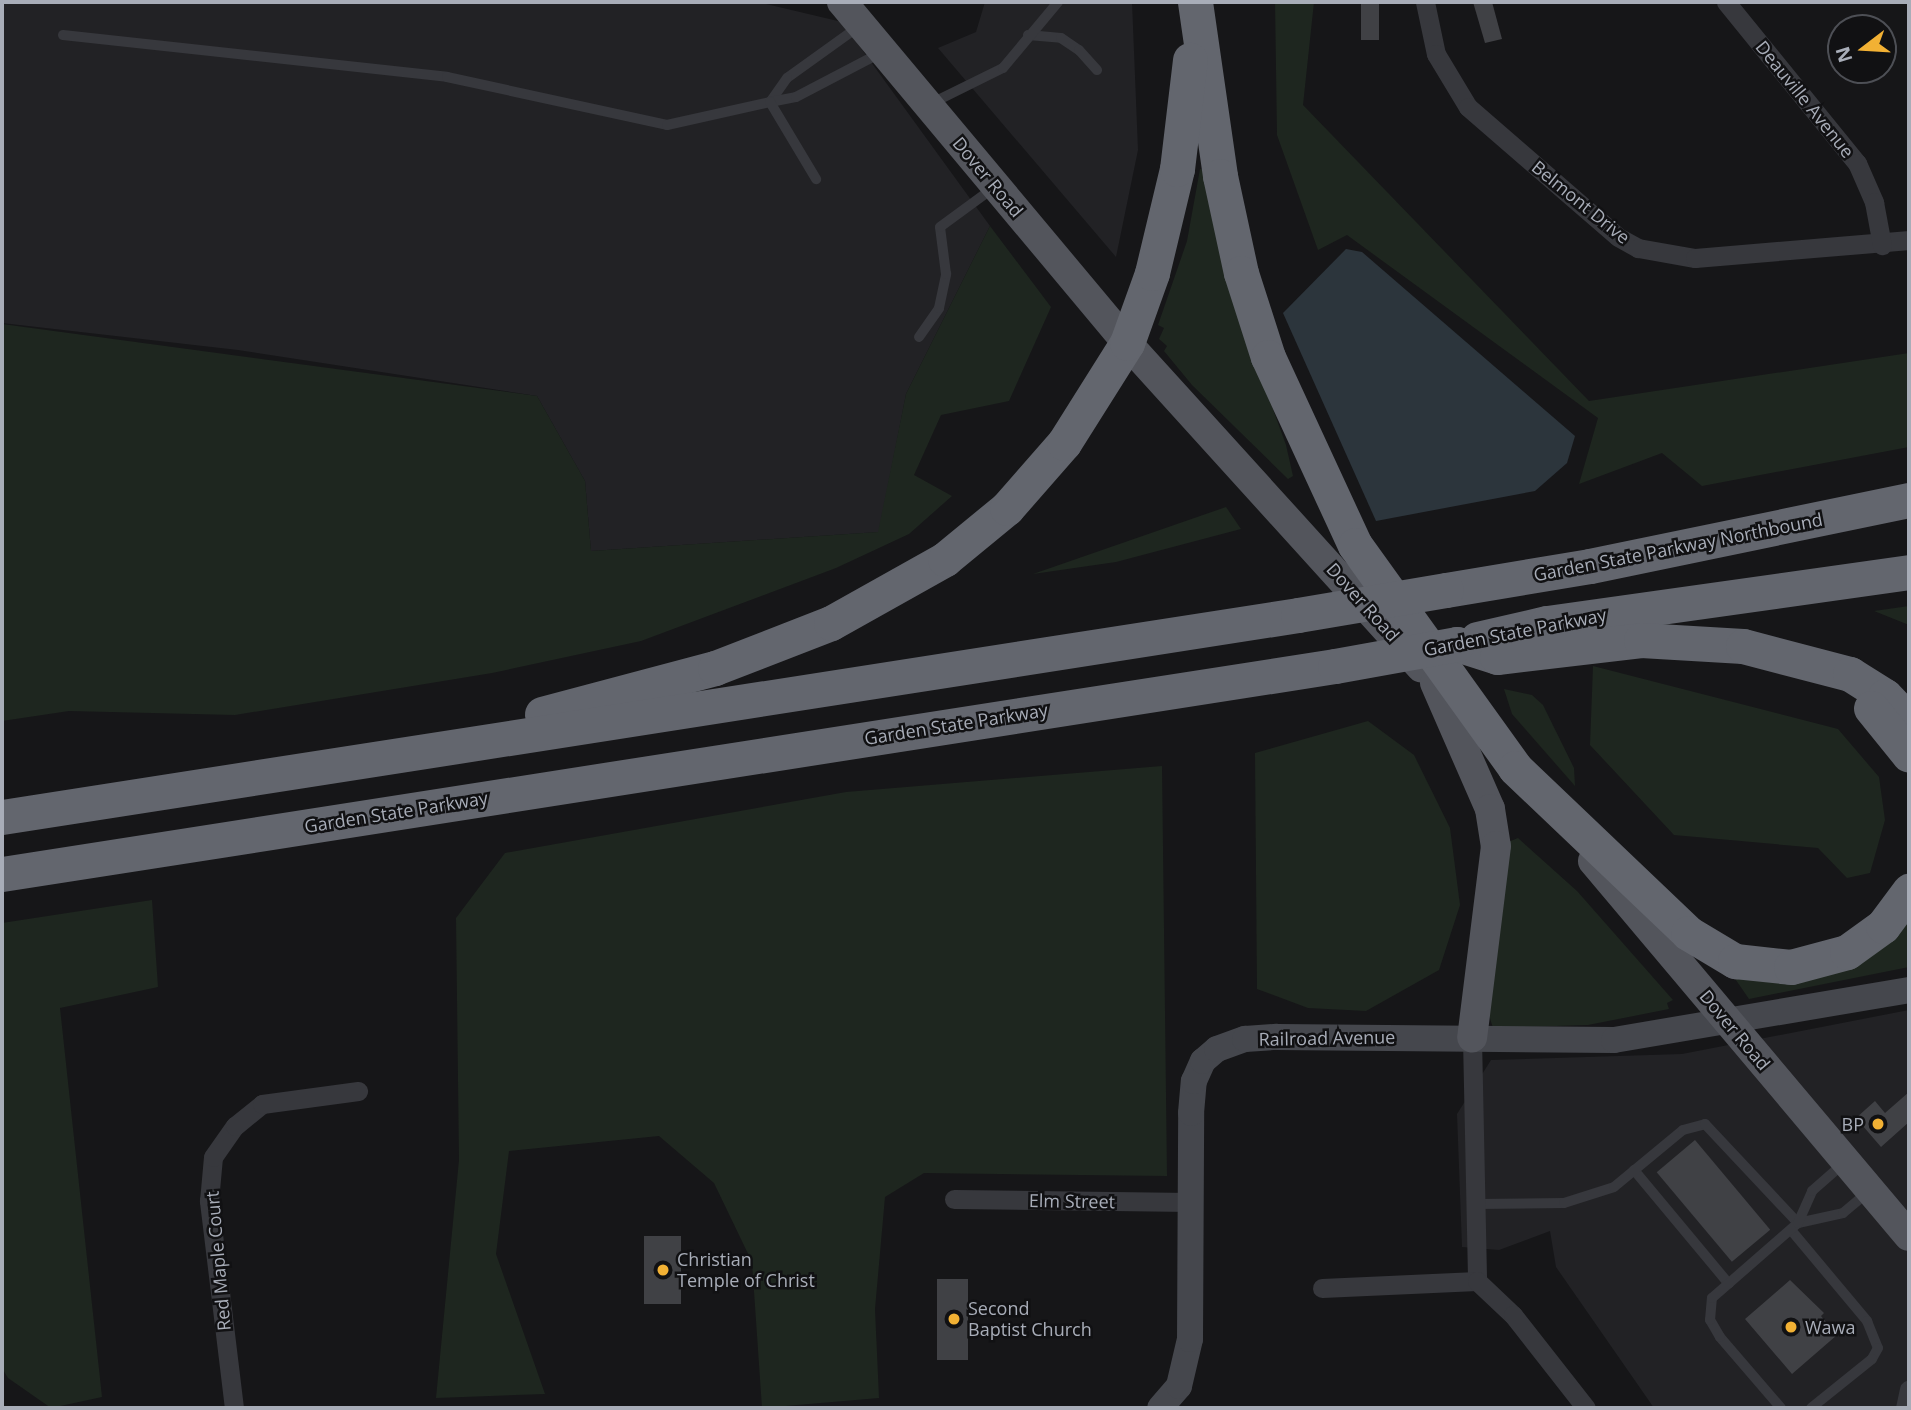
<!DOCTYPE html>
<style>
body{margin:0}
#map{position:relative;width:1911px;height:1410px;overflow:hidden;background:#161618;font-family:"Open Sans",sans-serif}
div>[style]{position:absolute}
.built>*{inset:0;background:#222225}
.green>*{inset:0;background:#1e261f}
.water>*{inset:0;background:#2c353c}
.building>*{inset:0;background:#404145;transform-origin:0 0}
.lane>*{height:10px;margin:-5px;padding:0 5px;transform-origin:5px;border-radius:5px;background:#37383d}
.street>*{height:19px;margin:-9.5px;padding:0 9.5px;transform-origin:9.5px;border-radius:9.5px;background:#37383d}
.secondary>*{height:26px;margin:-13px;padding:0 13px;transform-origin:13px;border-radius:13px;background:#45474d}
.primary>*{height:30px;margin:-15px;padding:0 15px;transform-origin:15px;border-radius:15px;background:#53555c}
.highway>*{height:35px;margin:-17.5px;padding:0 17.5px;transform-origin:17.5px;border-radius:17.5px;background:#63666e}
.highway-bridge>*{height:35px;margin:-17.5px;padding:0 17.5px;transform-origin:17.5px;border-radius:17.5px;background:#63666e}
.dots>*{width:19px;height:19px;translate:-50% -50%;box-sizing:border-box;border:4px solid #111113;border-radius:50%}
span{translate:-50% -50%;white-space:nowrap;text-align:center;line-height:1.15;-webkit-text-stroke:5px #111113;paint-order:stroke}
.street-label{font-size:18px;color:#a8adb8}
.poi-label{font-size:18px;color:#a8adb8}
.right{translate:-100% -50%;text-align:right}
.left{translate:0 -50%;text-align:left}
.frame{position:absolute;inset:0;border:4px solid #a8adb8;pointer-events:none}
.north{position:absolute;left:1827px;top:14px;width:70px;height:70px;box-sizing:border-box;background:#111113;border:2px solid #4d4f55;border-radius:50%;rotate:253deg;font-size:19px;font-weight:700;line-height:28px;text-align:center;color:#a8adb8}
.north::after{content:'';display:block;margin:auto;width:24px;height:32px;background:#f2b134;clip-path:polygon(50% 0,100% 100%,50% 72%,0 100%)}
</style>
<div id="map">
<div class="built">
<i style="clip-path:polygon(2px 2px,758px 2px,842px 22px,990px 226px,906px 394px,879px 532px,591px 551px,585px 481px,537px 396px,238px 350px,2px 323px)"></i>
<i style="clip-path:polygon(985px 2px,1132px 2px,1138px 150px,1116px 257px,938px 48px,976px 32px)"></i>
<i style="clip-path:polygon(1909px 1010px,1909px 1408px,1654px 1408px,1556px 1267px,1550px 1231px,1499px 1250px,1462px 1247px,1457px 1114px,1491px 1060px,1682px 1054px)"></i>
</div>
<div class="green">
<i style="clip-path:polygon(1275px 2px,1314px 2px,1303px 105px,1589px 401px,1909px 353px,1909px 447px,1702px 486px,1662px 453px,1579px 484px,1598px 418px,1347px 235px,1318px 250px,1277px 135px)"></i>
<i style="clip-path:polygon(1200px 169px,1207px 170px,1250px 346px,1286px 445px,1293px 476px,1288px 479px,1192px 385px,1164px 351px,1167px 346px,1159px 339px,1164px 328px,1158px 325px,1187px 241px)"></i>
<i style="clip-path:polygon(990px 226px,1051px 307px,1009px 401px,941px 415px,914px 475px,952px 496px,909px 534px,836px 568px,641px 641px,492px 673px,235px 715px,69px 711px,2px 721px,2px 324px,537px 396px,585px 481px,591px 551px,878px 532px,906px 394px)"></i>
<i style="clip-path:polygon(1226px 507px,1241px 529px,1116px 562px,1033px 574px)"></i>
<i style="clip-path:polygon(1909px 606px,1909px 625px,1874px 611px)"></i>
<i style="clip-path:polygon(1593px 666px,1838px 729px,1879px 777px,1885px 820px,1870px 873px,1847px 878px,1818px 848px,1674px 835px,1590px 745px)"></i>
<i style="clip-path:polygon(1504px 689px,1532px 695px,1543px 705px,1574px 768px,1575px 786px,1512px 714px)"></i>
<i style="clip-path:polygon(1368px 721px,1414px 755px,1450px 828px,1460px 905px,1439px 970px,1366px 1011px,1308px 1008px,1257px 989px,1255px 753px)"></i>
<i style="clip-path:polygon(1162px 766px,1167px 1176px,924px 1173px,885px 1197px,875px 1309px,879px 1398px,762px 1408px,752px 1262px,714px 1183px,659px 1136px,509px 1151px,496px 1254px,545px 1394px,436px 1398px,459px 1160px,456px 918px,505px 853px,846px 792px)"></i>
<i style="clip-path:polygon(1518px 838px,1577px 891px,1673px 1000px,1667px 1003px,1669px 1009px,1588px 1025px,1493px 1028px,1488px 1012px,1508px 842px)"></i>
<i style="clip-path:polygon(152px 900px,158px 987px,60px 1008px,102px 1397px,51px 1408px,8px 1378px,2px 1368px,2px 923px)"></i>
<i style="clip-path:polygon(1909px 913px,1909px 967px,1749px 999px,1729px 970px,1749px 976px)"></i>
</div>
<div class="water">
<i style="clip-path:polygon(1346px 249px,1362px 252px,1575px 436px,1567px 463px,1535px 491px,1376px 521px,1283px 313px)"></i>
</div>
<div class="building">
<i style="left:1361px;top:2px;width:18px;height:38px"></i>
<i style="clip-path:polygon(1473px 2px,1492px 2px,1502px 39px,1485px 43px)"></i>
<i style="clip-path:polygon(1909px 1092px,1909px 1122px,1881px 1147px,1856px 1118px,1875px 1101px,1885px 1113px)"></i>
<i style="left:1695px;top:1140px;width:117px;height:50px;rotate:50deg"></i>
<i style="left:644px;top:1236px;width:37px;height:68px"></i>
<i style="left:937px;top:1279px;width:31px;height:81px"></i>
<i style="clip-path:polygon(1790px 1280px,1824px 1313px,1821px 1316px,1837px 1335px,1792px 1374px,1745px 1319px)"></i>
</div>
<div class="lane">
<i style="left:858px;top:27px;width:87px;rotate:144.3deg"></i>
<i style="left:787px;top:78px;width:29px;rotate:125deg"></i>
<i style="left:770px;top:102px;width:26px;rotate:-11deg"></i>
<i style="left:796px;top:97px;width:95px;rotate:-27.6deg"></i>
<i style="left:63px;top:35px;width:386px;rotate:6.2deg"></i>
<i style="left:447px;top:77px;width:225px;rotate:12.3deg"></i>
<i style="left:667px;top:125px;width:106px;rotate:-12.6deg"></i>
<i style="left:770px;top:102px;width:90px;rotate:59.1deg"></i>
<i style="left:1028px;top:35px;width:33px;rotate:5deg"></i>
<i style="left:1061px;top:38px;width:22px;rotate:34deg"></i>
<i style="left:1079px;top:50px;width:27px;rotate:48deg"></i>
<i style="left:930px;top:104px;width:81px;rotate:-26.3deg"></i>
<i style="left:1003px;top:68px;width:86px;rotate:-50.2deg"></i>
<i style="left:919px;top:337px;width:35px;rotate:-55deg"></i>
<i style="left:939px;top:308px;width:35px;rotate:-78deg"></i>
<i style="left:946px;top:274px;width:47px;rotate:-97.3deg"></i>
<i style="left:940px;top:227px;width:66px;rotate:-36.3deg"></i>
<i style="left:1634px;top:1170px;width:148px;rotate:50.2deg"></i>
<i style="left:1477px;top:1204px;width:87px;rotate:-0.7deg"></i>
<i style="left:1564px;top:1203px;width:52px;rotate:-17.7deg"></i>
<i style="left:1614px;top:1187px;width:89px;rotate:-39.6deg"></i>
<i style="left:1683px;top:1130px;width:23px;rotate:-15deg"></i>
<i style="left:1705px;top:1124px;width:136px;rotate:46.8deg"></i>
<i style="left:1798px;top:1223px;width:46px;rotate:-12.5deg"></i>
<i style="left:1843px;top:1213px;width:34px;rotate:-40deg"></i>
<i style="left:1791px;top:1230px;width:119px;rotate:50.1deg"></i>
<i style="left:1867px;top:1321px;width:29px;rotate:68deg"></i>
<i style="left:1878px;top:1348px;width:13px;rotate:119deg"></i>
<i style="left:1872px;top:1359px;width:78px;rotate:141.2deg"></i>
<i style="left:1781px;top:1408px;width:94px;rotate:-130.7deg"></i>
<i style="left:1720px;top:1337px;width:20px;rotate:-120deg"></i>
<i style="left:1710px;top:1320px;width:22px;rotate:-85deg"></i>
<i style="left:1712px;top:1298px;width:114px;rotate:-41.1deg"></i>
<i style="left:1798px;top:1223px;width:35px;rotate:-66deg"></i>
<i style="left:1812px;top:1191px;width:44px;rotate:-41.3deg"></i>
</div>
<div class="street">
<i style="left:1425px;top:2px;width:53px;rotate:78.1deg"></i>
<i style="left:1436px;top:54px;width:62px;rotate:58.9deg"></i>
<i style="left:1468px;top:107px;width:198px;rotate:40.9deg"></i>
<i style="left:1618px;top:237px;width:23px;rotate:29deg"></i>
<i style="left:1638px;top:248px;width:58px;rotate:10deg"></i>
<i style="left:1695px;top:258px;width:215px;rotate:-4.8deg"></i>
<i style="left:1726px;top:2px;width:208px;rotate:50.9deg"></i>
<i style="left:1857px;top:163px;width:43px;rotate:66.4deg"></i>
<i style="left:1874px;top:202px;width:44px;rotate:79.5deg"></i>
<i style="left:1472px;top:1038px;width:243px;rotate:88.8deg"></i>
<i style="left:954px;top:1199px;width:236px;rotate:0.7deg"></i>
<i style="left:1322px;top:1288px;width:155px;rotate:-2.6deg"></i>
<i style="left:1477px;top:1281px;width:50px;rotate:43.4deg"></i>
<i style="left:1513px;top:1315px;width:118px;rotate:51.9deg"></i>
<i style="left:234px;top:1408px;width:209px;rotate:-96.9deg"></i>
<i style="left:209px;top:1201px;width:44px;rotate:-84.8deg"></i>
<i style="left:213px;top:1157px;width:38px;rotate:-55deg"></i>
<i style="left:235px;top:1126px;width:35px;rotate:-39deg"></i>
<i style="left:262px;top:1104px;width:97px;rotate:-7.7deg"></i>
<i style="left:1905px;top:1408px;width:19px;rotate:-78deg"></i>
</div>
<div class="secondary">
<i style="left:1160px;top:1408px;width:29px;rotate:-49deg"></i>
<i style="left:1179px;top:1386px;width:48px;rotate:-76.8deg"></i>
<i style="left:1190px;top:1339px;width:226px;rotate:-89.7deg"></i>
<i style="left:1191px;top:1113px;width:32px;rotate:-85deg"></i>
<i style="left:1194px;top:1081px;width:22px;rotate:-66deg"></i>
<i style="left:1203px;top:1061px;width:18px;rotate:-41deg"></i>
<i style="left:1217px;top:1049px;width:30px;rotate:-20deg"></i>
<i style="left:1245px;top:1039px;width:32px;rotate:-4deg"></i>
<i style="left:1277px;top:1037px;width:337px;rotate:0.5deg"></i>
<i style="left:1614px;top:1040px;width:299px;rotate:-9.6deg"></i>
</div>
<div class="primary">
<i style="left:842px;top:2px;width:444px;rotate:50.1deg"></i>
<i style="left:1127px;top:343px;width:438px;rotate:47.8deg"></i>
<i style="left:1435px;top:683px;width:137px;rotate:66.4deg"></i>
<i style="left:1490px;top:809px;width:37px;rotate:81deg"></i>
<i style="left:1496px;top:846px;width:193px;rotate:97.1deg"></i>
<i style="left:1593px;top:861px;width:490px;rotate:49.9deg"></i>
</div>
<div class="highway">
<i style="left:1195px;top:2px;width:176px;rotate:81.8deg"></i>
<i style="left:1220px;top:176px;width:99px;rotate:77.8deg"></i>
<i style="left:1241px;top:273px;width:88px;rotate:72.2deg"></i>
<i style="left:1268px;top:357px;width:207px;rotate:65.2deg"></i>
<i style="left:1355px;top:545px;width:274px;rotate:54.3deg"></i>
<i style="left:1515px;top:768px;width:239px;rotate:43.6deg"></i>
<i style="left:1688px;top:933px;width:55px;rotate:30.8deg"></i>
<i style="left:1735px;top:961px;width:56px;rotate:6.1deg"></i>
<i style="left:1791px;top:967px;width:58px;rotate:-15deg"></i>
<i style="left:1847px;top:952px;width:44px;rotate:-35.8deg"></i>
<i style="left:1883px;top:926px;width:44px;rotate:-53.4deg"></i>
<i style="left:1446px;top:590px;width:146px;rotate:-9.5deg"></i>
<i style="left:1590px;top:566px;width:326px;rotate:-11.7deg"></i>
<i style="left:1477px;top:639px;width:72px;rotate:-12.9deg"></i>
<i style="left:1547px;top:623px;width:366px;rotate:-8deg"></i>
<i style="left:1457px;top:644px;width:42px;rotate:18deg"></i>
<i style="left:1497px;top:657px;width:145px;rotate:-6.7deg"></i>
<i style="left:1641px;top:640px;width:102px;rotate:3.4deg"></i>
<i style="left:1743px;top:646px;width:111px;rotate:14.7deg"></i>
<i style="left:1850px;top:674px;width:41px;rotate:32.2deg"></i>
<i style="left:1885px;top:696px;width:35px;rotate:46deg"></i>
<i style="left:1871px;top:708px;width:60px;rotate:51deg"></i>
<i style="left:542px;top:714px;width:179px;rotate:-14.9deg"></i>
<i style="left:715px;top:668px;width:124px;rotate:-21.2deg"></i>
<i style="left:831px;top:623px;width:131px;rotate:-29.3deg"></i>
<i style="left:945px;top:559px;width:80px;rotate:-39.4deg"></i>
<i style="left:1007px;top:508px;width:86px;rotate:-48.8deg"></i>
<i style="left:1064px;top:443px;width:118px;rotate:-57.8deg"></i>
<i style="left:1127px;top:343px;width:74px;rotate:-70.3deg"></i>
<i style="left:1152px;top:273px;width:107px;rotate:-76.5deg"></i>
<i style="left:1177px;top:169px;width:110px;rotate:-83.2deg"></i>
<i style="left:2px;top:817px;width:1312px;rotate:-8.86deg"></i>
<i style="left:2px;top:874px;width:1349px;rotate:-8.87deg"></i>
</div>
<div class="highway-bridge">
<i style="left:1298px;top:615px;width:150px;rotate:-9.6deg"></i>
<i style="left:1335px;top:666px;width:124px;rotate:-10.2deg"></i>
</div>
<div class="dots">
<i style="left:1878px;top:1124px;background:#f2b134"></i>
<i style="left:663px;top:1270px;background:#f2b134"></i>
<i style="left:954px;top:1319px;background:#f2b134"></i>
<i style="left:1791px;top:1327px;background:#f2b134"></i>
</div>
<div class="street-label">
<span style="left:1805px;top:99px;rotate:51deg">Deauville Avenue</span>
<span style="left:988px;top:177px;rotate:50deg">Dover Road</span>
<span style="left:1581px;top:202px;rotate:39deg">Belmont Drive</span>
<span style="left:1678px;top:547px;rotate:-11deg">Garden State Parkway Northbound</span>
<span style="left:1363px;top:602px;rotate:48deg">Dover Road</span>
<span style="left:1515px;top:632px;rotate:-11deg">Garden State Parkway</span>
<span style="left:956px;top:724px;rotate:-9deg">Garden State Parkway</span>
<span style="left:396px;top:812px;rotate:-9deg">Garden State Parkway</span>
<span style="left:1735px;top:1030px;rotate:50deg">Dover Road</span>
<span style="left:1327px;top:1038px;rotate:-1deg">Railroad Avenue</span>
<span style="left:1072px;top:1201px;rotate:1deg">Elm Street</span>
<span style="left:218px;top:1261px;rotate:-95deg">Red Maple Court</span>
</div>
<div class="poi-label">
<span class="right" style="left:1864px;top:1124px">BP</span>
<span class="left" style="left:677px;top:1270px">Christian<br>Temple of Christ</span>
<span class="left" style="left:968px;top:1319px">Second<br>Baptist Church</span>
<span class="left" style="left:1805px;top:1327px">Wawa</span>
</div>
<div class="frame"></div>
<div class="north">N</div>
</div>
